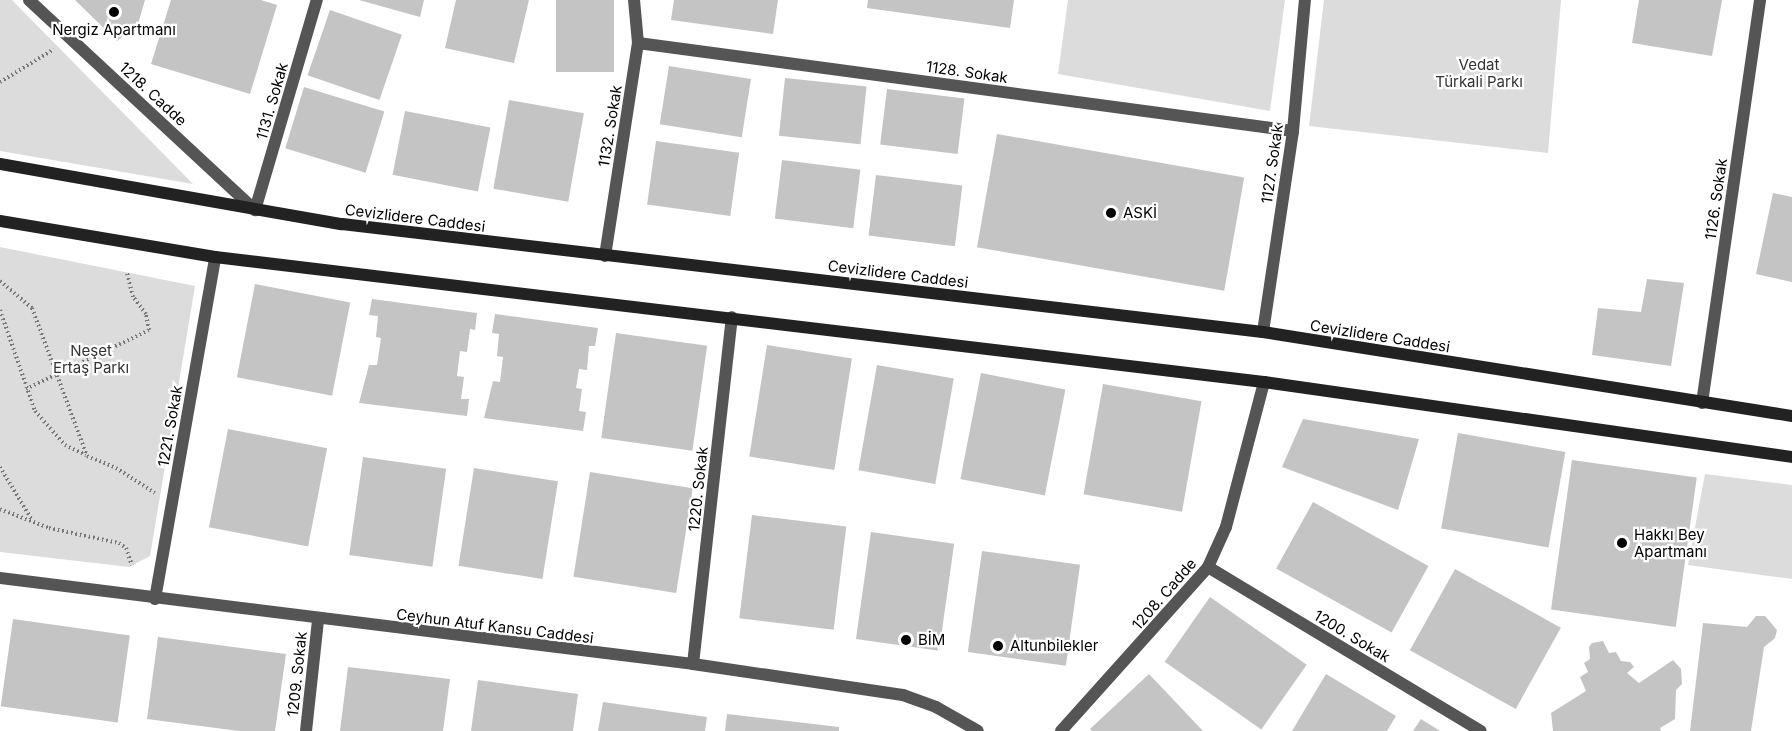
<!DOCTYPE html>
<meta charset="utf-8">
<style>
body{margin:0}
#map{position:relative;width:1792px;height:731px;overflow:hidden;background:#fff;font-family:Inter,sans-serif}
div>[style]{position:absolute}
.green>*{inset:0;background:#dcdcdc}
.building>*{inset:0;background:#c4c4c4;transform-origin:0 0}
.path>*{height:4px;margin-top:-2px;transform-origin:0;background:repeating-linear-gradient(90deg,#777 0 1.5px,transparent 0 4.5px)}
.minor>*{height:12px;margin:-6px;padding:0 6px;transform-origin:6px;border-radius:6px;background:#555}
.secondary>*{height:12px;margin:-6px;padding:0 6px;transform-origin:6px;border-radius:6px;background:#222}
.dots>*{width:16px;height:16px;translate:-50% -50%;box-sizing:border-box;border:3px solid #fff;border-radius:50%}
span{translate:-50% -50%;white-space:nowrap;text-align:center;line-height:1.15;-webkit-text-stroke:4.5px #fff;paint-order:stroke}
.poi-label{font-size:15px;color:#000}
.left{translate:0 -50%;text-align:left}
.park-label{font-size:15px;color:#333}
.street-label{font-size:15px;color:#000}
</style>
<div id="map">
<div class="green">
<i style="clip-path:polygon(0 0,12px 0,193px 184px,0 151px)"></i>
<i style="clip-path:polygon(1068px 0,1285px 0,1270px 111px,1058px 74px)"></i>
<i style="clip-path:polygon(1324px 0,1561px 0,1548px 153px,1309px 126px)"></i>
<i style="clip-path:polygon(0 247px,195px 286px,150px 556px,129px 567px,0 552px)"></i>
<i style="clip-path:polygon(1705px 474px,1792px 485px,1792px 579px,1688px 565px)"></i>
</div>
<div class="building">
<i style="clip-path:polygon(75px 0,145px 0,138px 24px,117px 41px)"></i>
<i style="clip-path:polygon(171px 0,261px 0,277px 5px,250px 94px,151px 64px)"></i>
<i style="clip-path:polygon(359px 0,424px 0,420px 17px)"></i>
<i style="clip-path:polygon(456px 0,529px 0,514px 63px,445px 48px)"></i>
<i style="left:556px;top:0;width:58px;height:72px"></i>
<i style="clip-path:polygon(674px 0,778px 0,773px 34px,671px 20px)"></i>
<i style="clip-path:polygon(868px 0,1014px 0,1010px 28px,867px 8px)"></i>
<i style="clip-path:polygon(1639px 0,1722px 0,1712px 56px,1632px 43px)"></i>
<i style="left:330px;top:10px;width:76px;height:69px;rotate:19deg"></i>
<i style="left:669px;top:66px;width:83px;height:59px;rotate:9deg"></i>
<i style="left:785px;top:78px;width:82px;height:58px;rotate:6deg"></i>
<i style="left:304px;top:87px;width:84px;height:64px;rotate:17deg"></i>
<i style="left:887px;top:89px;width:78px;height:56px;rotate:7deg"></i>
<i style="left:509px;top:100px;width:76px;height:90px;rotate:10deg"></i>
<i style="left:405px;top:111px;width:87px;height:65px;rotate:11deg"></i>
<i style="left:997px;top:134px;width:251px;height:115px;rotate:10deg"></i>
<i style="left:656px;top:141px;width:84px;height:64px;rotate:8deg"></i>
<i style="left:782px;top:160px;width:79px;height:59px;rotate:7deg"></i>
<i style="left:876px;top:175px;width:87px;height:61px;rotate:7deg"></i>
<i style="clip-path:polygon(1773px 193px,1792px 197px,1792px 282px,1756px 274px)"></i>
<i style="clip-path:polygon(1647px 279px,1684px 283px,1671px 366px,1592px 355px,1598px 308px,1641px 312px)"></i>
<i style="left:255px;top:284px;width:97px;height:95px;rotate:11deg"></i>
<i style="clip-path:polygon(372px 299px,477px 313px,475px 330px,470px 329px,467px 352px,460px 351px,457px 376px,464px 377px,461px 399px,469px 399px,467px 416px,359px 403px,369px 365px,377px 365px,381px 338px,376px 337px,378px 316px,369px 315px)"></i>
<i style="clip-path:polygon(495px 314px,598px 328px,595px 346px,589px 346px,587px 370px,579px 369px,576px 388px,582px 389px,579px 411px,586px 412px,583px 431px,484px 418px,493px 381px,500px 382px,503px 357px,497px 356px,499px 334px,492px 333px)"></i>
<i style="left:616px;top:333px;width:92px;height:106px;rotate:8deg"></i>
<i style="left:767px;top:345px;width:86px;height:113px;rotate:9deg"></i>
<i style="left:877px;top:365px;width:78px;height:107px;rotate:10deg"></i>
<i style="left:981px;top:373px;width:86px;height:108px;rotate:11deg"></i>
<i style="left:1103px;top:384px;width:100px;height:112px;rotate:10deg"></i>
<i style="clip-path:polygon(1303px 419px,1419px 439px,1398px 510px,1282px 467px)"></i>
<i style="left:228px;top:429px;width:101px;height:100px;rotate:11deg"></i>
<i style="left:1458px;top:433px;width:109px;height:97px;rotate:10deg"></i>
<i style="left:363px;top:457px;width:84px;height:99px;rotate:8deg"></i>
<i style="left:1572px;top:460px;width:126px;height:151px;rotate:8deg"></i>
<i style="left:474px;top:468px;width:85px;height:99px;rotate:9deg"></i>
<i style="left:590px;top:472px;width:104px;height:106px;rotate:9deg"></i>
<i style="left:1313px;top:502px;width:132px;height:76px;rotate:29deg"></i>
<i style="left:752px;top:515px;width:95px;height:104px;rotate:7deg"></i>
<i style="left:871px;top:532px;width:84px;height:108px;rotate:8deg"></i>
<i style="left:982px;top:551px;width:99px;height:102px;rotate:8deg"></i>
<i style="left:1455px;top:569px;width:121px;height:93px;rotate:29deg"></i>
<i style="left:1210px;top:597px;width:118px;height:79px;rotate:35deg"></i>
<i style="clip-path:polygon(1756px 616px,1765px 616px,1777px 630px,1775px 638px,1764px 647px,1751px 731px,1690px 731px,1703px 623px,1747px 627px)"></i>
<i style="left:13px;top:619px;width:118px;height:88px;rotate:8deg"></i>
<i style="clip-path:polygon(158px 637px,286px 654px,275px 731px,239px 731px,147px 719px)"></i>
<i style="clip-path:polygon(1603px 641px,1609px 653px,1616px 652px,1621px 661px,1630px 662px,1634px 667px,1627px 673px,1639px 683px,1673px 660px,1681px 669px,1682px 684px,1676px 690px,1675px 719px,1660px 728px,1661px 731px,1553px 731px,1551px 713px,1586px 691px,1580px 677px,1588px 672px,1584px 663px,1590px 659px,1589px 647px,1592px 643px)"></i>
<i style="clip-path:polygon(348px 667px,450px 679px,443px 731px,340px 731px)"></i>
<i style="clip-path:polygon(1149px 674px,1203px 731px,1092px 731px,1090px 729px)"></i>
<i style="clip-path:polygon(1326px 674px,1396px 716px,1387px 731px,1292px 731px)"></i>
<i style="clip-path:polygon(478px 680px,578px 694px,573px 731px,471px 731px)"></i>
<i style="clip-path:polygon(603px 702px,707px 717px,705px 731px,598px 731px)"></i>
<i style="clip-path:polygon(727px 714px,839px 727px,839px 731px,725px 731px)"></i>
<i style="clip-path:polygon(1421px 719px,1440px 731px,1413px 731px)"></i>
</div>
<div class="path">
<i style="left:0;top:82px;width:63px;rotate:-31.4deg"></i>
<i style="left:0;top:281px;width:42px;rotate:40.2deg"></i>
<i style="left:32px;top:308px;width:158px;rotate:69.6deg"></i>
<i style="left:87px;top:456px;width:31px;rotate:22deg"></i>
<i style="left:116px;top:468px;width:46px;rotate:32.7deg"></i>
<i style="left:0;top:310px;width:107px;rotate:70.9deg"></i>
<i style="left:35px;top:411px;width:45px;rotate:48.6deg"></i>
<i style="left:65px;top:445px;width:23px;rotate:25deg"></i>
<i style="left:26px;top:389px;width:136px;rotate:-25.6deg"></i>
<i style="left:149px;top:330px;width:16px;rotate:-101deg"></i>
<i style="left:146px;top:314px;width:21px;rotate:-127deg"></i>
<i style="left:133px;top:297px;width:25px;rotate:-104deg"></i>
<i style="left:0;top:467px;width:62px;rotate:58.9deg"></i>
<i style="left:0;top:509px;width:53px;rotate:21.2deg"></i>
<i style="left:49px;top:528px;width:72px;rotate:12.1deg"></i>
<i style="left:119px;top:543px;width:9px;rotate:36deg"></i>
<i style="left:126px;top:548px;width:18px;rotate:71deg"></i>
</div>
<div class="minor">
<i style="left:29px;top:0;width:309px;rotate:42.9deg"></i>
<i style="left:255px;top:210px;width:219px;rotate:-73.6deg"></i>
<i style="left:638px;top:43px;width:661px;rotate:7.65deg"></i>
<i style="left:605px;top:256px;width:216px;rotate:-81.2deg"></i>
<i style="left:638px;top:43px;width:43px;rotate:-95.3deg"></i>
<i style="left:1263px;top:332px;width:203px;rotate:-81.5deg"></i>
<i style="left:1293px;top:131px;width:132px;rotate:-84.8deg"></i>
<i style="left:1702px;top:403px;width:407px;rotate:-81.8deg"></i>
<i style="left:1208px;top:567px;width:318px;rotate:31deg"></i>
<i style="left:0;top:578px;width:698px;rotate:7.07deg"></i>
<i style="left:693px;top:664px;width:212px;rotate:8.4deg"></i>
<i style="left:903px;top:695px;width:35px;rotate:20deg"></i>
<i style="left:936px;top:707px;width:48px;rotate:29.7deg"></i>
<i style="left:155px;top:599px;width:347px;rotate:-80deg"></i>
<i style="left:693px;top:664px;width:349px;rotate:-83.6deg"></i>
<i style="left:306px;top:731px;width:112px;rotate:-83.8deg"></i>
<i style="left:1061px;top:731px;width:220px;rotate:-48.1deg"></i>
<i style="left:1208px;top:567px;width:44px;rotate:-65.8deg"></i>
<i style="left:1226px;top:527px;width:150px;rotate:-75.3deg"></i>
</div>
<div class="secondary">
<i style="left:0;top:164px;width:347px;rotate:10deg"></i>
<i style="left:342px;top:224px;width:927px;rotate:6.69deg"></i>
<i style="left:1263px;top:332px;width:536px;rotate:9.02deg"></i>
<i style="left:0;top:221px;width:218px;rotate:9.5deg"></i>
<i style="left:215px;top:257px;width:1056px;rotate:6.8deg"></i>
<i style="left:1264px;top:382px;width:533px;rotate:8.08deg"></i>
</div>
<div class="dots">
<i style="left:114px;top:12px;background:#000"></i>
<i style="left:1111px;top:213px;background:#000"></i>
<i style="left:1622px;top:543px;background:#000"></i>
<i style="left:906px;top:640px;background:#000"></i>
<i style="left:998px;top:646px;background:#000"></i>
</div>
<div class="poi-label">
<span style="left:114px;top:30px">Nergiz Apartmanı</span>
<span class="left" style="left:1123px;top:213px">ASKİ</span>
<span class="left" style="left:1634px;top:543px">Hakkı Bey<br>Apartmanı</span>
<span class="left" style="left:918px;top:640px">BİM</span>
<span class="left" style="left:1010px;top:646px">Altunbilekler</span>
</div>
<div class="park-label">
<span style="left:1479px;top:73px">Vedat<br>Türkali Parkı</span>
<span style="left:91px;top:359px">Neşet<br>Ertaş Parkı</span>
</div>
<div class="street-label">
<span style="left:967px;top:72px;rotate:8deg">1128. Sokak</span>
<span style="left:153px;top:94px;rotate:43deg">1218. Cadde</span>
<span style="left:272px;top:101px;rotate:-74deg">1131. Sokak</span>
<span style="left:610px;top:126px;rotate:-81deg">1132. Sokak</span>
<span style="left:1272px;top:164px;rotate:-82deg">1127. Sokak</span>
<span style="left:1716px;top:199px;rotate:-82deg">1126. Sokak</span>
<span style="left:415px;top:218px;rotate:7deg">Cevizlidere Caddesi</span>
<span style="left:898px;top:274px;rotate:7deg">Cevizlidere Caddesi</span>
<span style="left:1380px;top:336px;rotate:9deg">Cevizlidere Caddesi</span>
<span style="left:170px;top:426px;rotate:-80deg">1221. Sokak</span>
<span style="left:698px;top:489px;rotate:-84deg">1220. Sokak</span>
<span style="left:1164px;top:594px;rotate:-49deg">1208. Cadde</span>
<span style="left:495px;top:626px;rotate:7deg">Ceyhun Atuf Kansu Caddesi</span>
<span style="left:1352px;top:636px;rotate:31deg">1200. Sokak</span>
<span style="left:297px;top:674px;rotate:-84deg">1209. Sokak</span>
</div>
</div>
